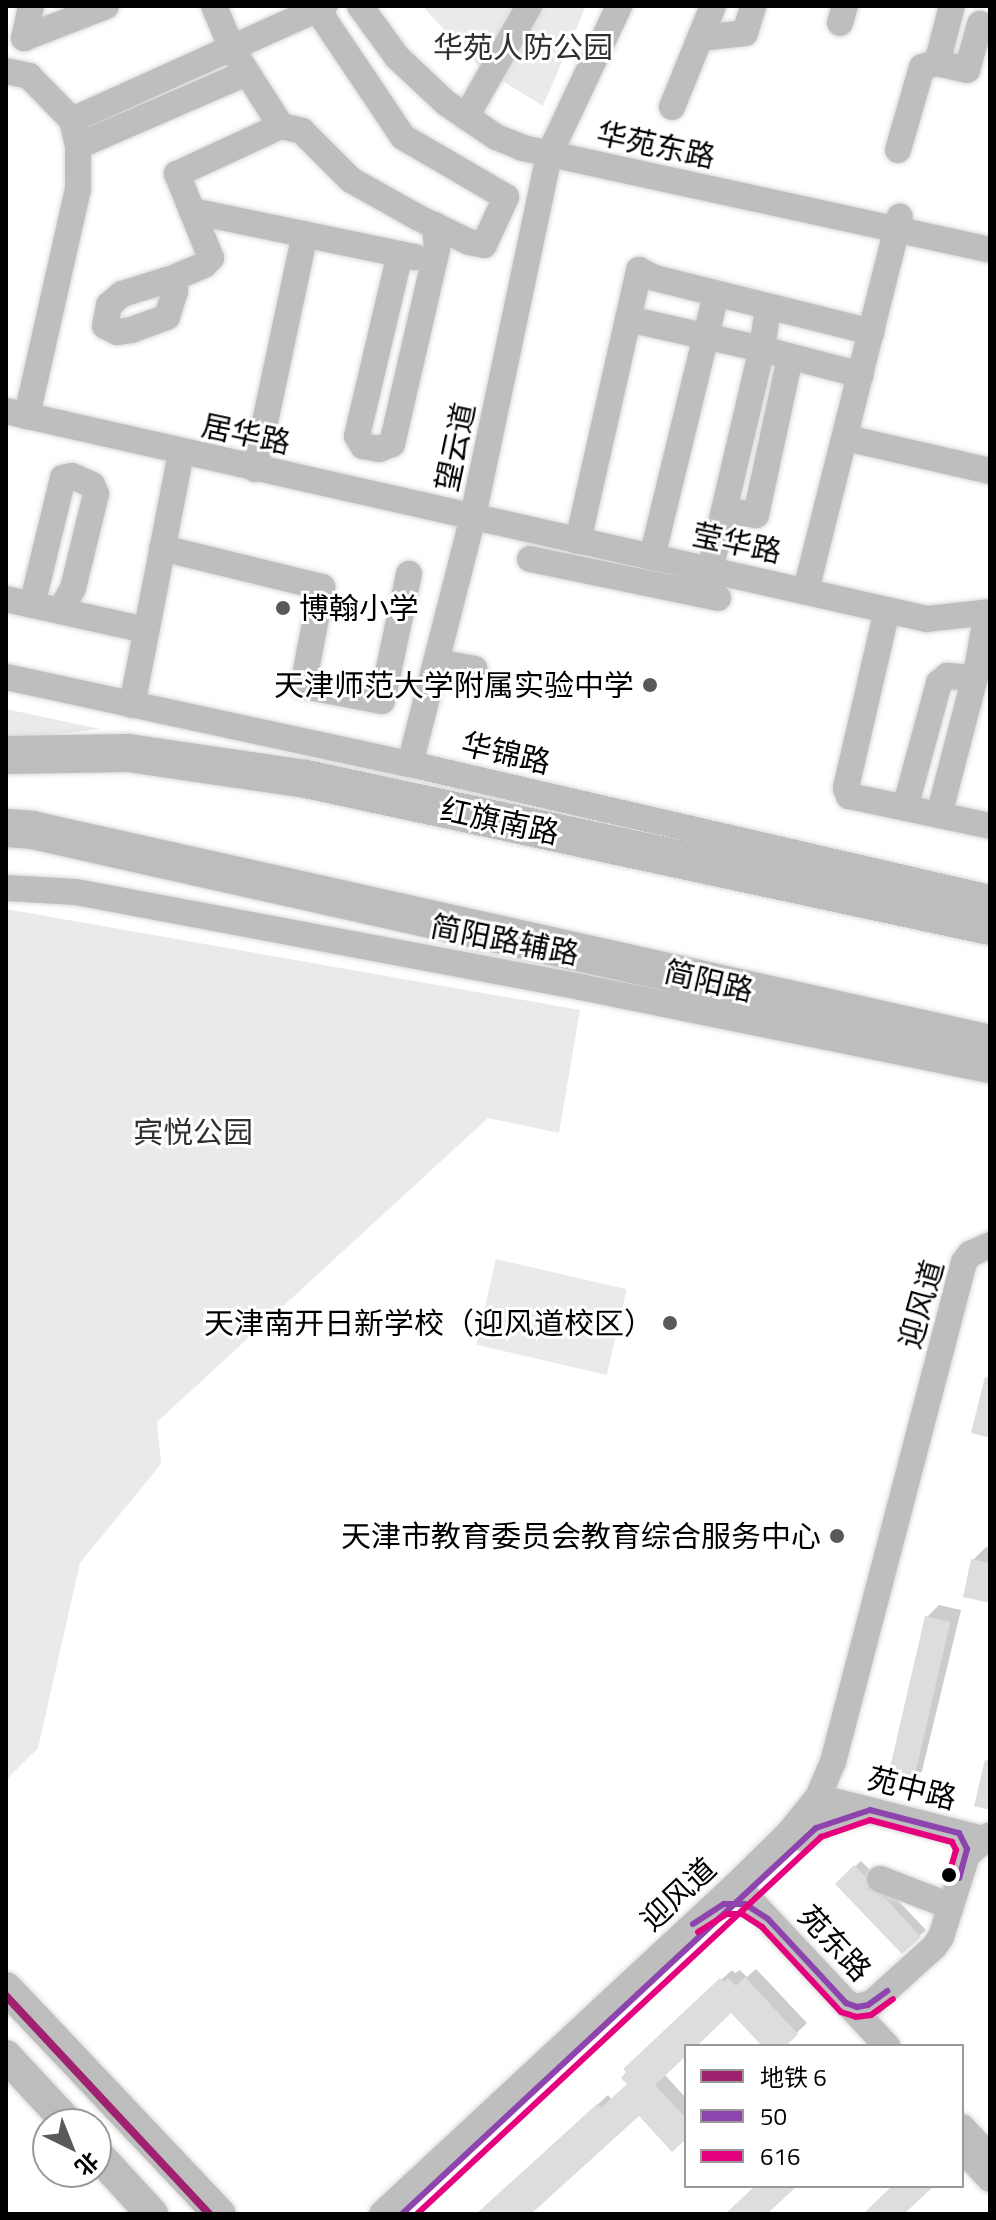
<!DOCTYPE html>
<meta charset="utf-8">
<style>
body{margin:0}
#map{position:relative;width:996px;height:2220px;overflow:hidden;background:#fff;font-family:"Titillium Web","Noto Sans SC",sans-serif}
div>[style]{position:absolute}
.green>*{inset:0;background:#eaeaea;transform-origin:0 0}
.shadow>*{inset:0;background:#0003}
.building>*{inset:0;background:#ddd;transform-origin:0 0}
.roads{filter:drop-shadow(0 0 2px #dbdbdb) drop-shadow(0 0 2px #dbdbdb)}
.minor>*{height:26px;margin:-13px;padding:0 13px;transform-origin:13px;border-radius:13px;background:#bebebe}
.major>*{height:32px;margin:-16px;padding:0 16px;transform-origin:16px;border-radius:16px;background:#bdbdbd}
.highway>*{height:38px;margin:-19px;padding:0 19px;transform-origin:19px;border-radius:19px;background:#bdbdbd}
.bus-1>*{height:6px;margin:-3px;padding:0 3px;transform-origin:3px;border-radius:3px;background:#8e44ad}
.bus-2>*{height:6px;margin:-3px;padding:0 3px;transform-origin:3px;border-radius:3px;background:#e5007d}
.metro-1>*{height:8px;margin:-4px;padding:0 4px;transform-origin:4px;border-radius:4px;background:#9f216f}
.dots>*{width:22px;height:22px;translate:-50% -50%;box-sizing:border-box;border:4px solid #fff;border-radius:50%}
span{translate:-50% -50%;white-space:nowrap;text-align:center;line-height:1.15;-webkit-text-stroke:6px #fff;paint-order:stroke}
.park-label{font-size:30px;color:#303030}
.street-label{font-size:30px;color:#000}
.poi-label{font-size:30px;color:#000}
.left{translate:0 -50%;text-align:left}
.right{translate:-100% -50%;text-align:right}
.frame{position:absolute;inset:0;border:8px solid #000;pointer-events:none}
.legend{position:absolute;left:684px;top:2044px;width:280px;height:144px;box-sizing:border-box;background:#fff;border:2px solid #999;margin:0;padding:10px 14px;list-style:none;font-size:24px;color:#000}
.legend li{display:flex;align-items:center;gap:16px;height:40px}
.legend b{width:40px;border:2px solid #999}
.north{position:absolute;left:32px;top:2108px;width:80px;height:80px;box-sizing:border-box;background:#fff;border:2px solid #999;border-radius:50%;rotate:137deg;font-size:22px;font-weight:700;line-height:32px;text-align:center;color:#000}
.north::after{content:'';display:block;margin:auto;width:28px;height:36px;background:#595959;clip-path:polygon(50% 0,100% 100%,50% 72%,0 100%)}
</style>
<div id="map">
<div class="green">
<i style="clip-path:polygon(422px 6px,586px 6px,543px 106px,481px 68px)"></i>
<i style="clip-path:polygon(6px 709px,100px 729px,6px 741px)"></i>
<i style="clip-path:polygon(6px 909px,580px 1010px,559px 1133px,488px 1118px,157px 1422px,161px 1464px,80px 1563px,38px 1748px,6px 1780px)"></i>
<i style="left:496px;top:1259px;width:134px;height:88px;rotate:13deg"></i>
</div>
<div class="shadow">
<i style="clip-path:polygon(986px 1547px,990px 1548px,990px 1601px,973px 1560px)"></i>
<i style="clip-path:polygon(939px 1605px,961px 1610px,922px 1771px,909px 1784px,927px 1617px)"></i>
<i style="clip-path:polygon(861px 1861px,870px 1870px,874px 1884px,891px 1893px,926px 1930px,902px 1952px,837px 1884px)"></i>
<i style="clip-path:polygon(756px 1969px,807px 2023px,783px 2046px,765px 2046px,732px 2010px,694px 2046px,686px 2046px,686px 2053px,664px 2074px,686px 2098px,686px 2136px,639px 2113px,528px 2214px,478px 2214px,608px 2095px,612px 2100px,629px 2084px,636px 2059px,732px 1970px,735px 1973px,740px 1970px,747px 1977px)"></i>
</div>
<div class="building">
<i style="clip-path:polygon(985px 1377px,990px 1378px,990px 1438px,971px 1433px)"></i>
<i style="clip-path:polygon(971px 1559px,990px 1563px,990px 1603px,963px 1597px)"></i>
<i style="left:925px;top:1616px;width:26px;height:169px;rotate:13deg"></i>
<i style="clip-path:polygon(985px 1760px,990px 1761px,990px 1810px,974px 1806px)"></i>
<i style="clip-path:polygon(854px 1865px,865px 1876px,868px 1890px,885px 1898px,921px 1937px,902px 1954px,835px 1884px)"></i>
<i style="clip-path:polygon(745px 1977px,798px 2034px,786px 2046px,762px 2046px,731px 2013px,697px 2046px,686px 2046px,686px 2056px,655px 2085px,686px 2118px,686px 2139px,672px 2152px,639px 2116px,531px 2214px,476px 2214px,597px 2104px,601px 2108px,627px 2084px,621px 2078px,626px 2072px,623px 2069px,720px 1978px,724px 1982px,728px 1978px,736px 1986px)"></i>
<i style="clip-path:polygon(755px 2186px,797px 2186px,767px 2214px,725px 2214px)"></i>
<i style="clip-path:polygon(892px 2186px,934px 2186px,904px 2214px,863px 2214px)"></i>
</div>
<div class="roads">
<div class="minor">
<i style="left:31px;top:6px;width:33px;rotate:102deg"></i>
<i style="left:24px;top:38px;width:88px;rotate:-21.3deg"></i>
<i style="left:214px;top:6px;width:47px;rotate:67.3deg"></i>
<i style="left:232px;top:49px;width:91px;rotate:57.5deg"></i>
<i style="left:281px;top:126px;width:22px;rotate:13deg"></i>
<i style="left:302px;top:131px;width:69px;rotate:45deg"></i>
<i style="left:351px;top:180px;width:78px;rotate:29.2deg"></i>
<i style="left:419px;top:218px;width:55px;rotate:25.6deg"></i>
<i style="left:469px;top:242px;width:15px;rotate:11deg"></i>
<i style="left:484px;top:245px;width:53px;rotate:-65.4deg"></i>
<i style="left:506px;top:197px;width:119px;rotate:-149.8deg"></i>
<i style="left:403px;top:137px;width:158px;rotate:-123.9deg"></i>
<i style="left:360px;top:6px;width:63px;rotate:54deg"></i>
<i style="left:397px;top:57px;width:67px;rotate:43.2deg"></i>
<i style="left:446px;top:103px;width:60px;rotate:34.2deg"></i>
<i style="left:496px;top:137px;width:29px;rotate:22deg"></i>
<i style="left:523px;top:148px;width:478px;rotate:12.3deg"></i>
<i style="left:840px;top:23px;width:18px;rotate:-74deg"></i>
<i style="left:700px;top:38px;width:45px;rotate:-6.3deg"></i>
<i style="left:745px;top:33px;width:28px;rotate:-73deg"></i>
<i style="left:937px;top:63px;width:31px;rotate:13deg"></i>
<i style="left:967px;top:70px;width:48px;rotate:-74.2deg"></i>
<i style="left:6px;top:71px;width:24px;rotate:12deg"></i>
<i style="left:29px;top:76px;width:62px;rotate:45.7deg"></i>
<i style="left:72px;top:120px;width:27px;rotate:77deg"></i>
<i style="left:78px;top:146px;width:43px;rotate:90deg"></i>
<i style="left:78px;top:189px;width:233px;rotate:102.7deg"></i>
<i style="left:672px;top:107px;width:109px;rotate:-67.9deg"></i>
<i style="left:466px;top:117px;width:128px;rotate:-60.4deg"></i>
<i style="left:72px;top:120px;width:277px;rotate:-24.3deg"></i>
<i style="left:78px;top:146px;width:184px;rotate:-23.4deg"></i>
<i style="left:898px;top:150px;width:86px;rotate:-73.9deg"></i>
<i style="left:922px;top:67px;width:16px;rotate:-15deg"></i>
<i style="left:937px;top:63px;width:59px;rotate:-75.3deg"></i>
<i style="left:192px;top:211px;width:228px;rotate:11.7deg"></i>
<i style="left:400px;top:254px;width:187px;rotate:103.3deg"></i>
<i style="left:357px;top:436px;width:12px;rotate:59deg"></i>
<i style="left:363px;top:446px;width:16px;rotate:11deg"></i>
<i style="left:379px;top:449px;width:14px;rotate:-21deg"></i>
<i style="left:392px;top:444px;width:200px;rotate:-77deg"></i>
<i style="left:437px;top:249px;width:24px;rotate:-95deg"></i>
<i style="left:164px;top:281px;width:9px;rotate:27deg"></i>
<i style="left:172px;top:285px;width:7px;rotate:63deg"></i>
<i style="left:175px;top:291px;width:27px;rotate:107deg"></i>
<i style="left:167px;top:317px;width:37px;rotate:160deg"></i>
<i style="left:132px;top:330px;width:15px;rotate:172deg"></i>
<i style="left:117px;top:332px;width:13px;rotate:-153deg"></i>
<i style="left:105px;top:326px;width:21px;rotate:-79deg"></i>
<i style="left:109px;top:305px;width:17px;rotate:-40deg"></i>
<i style="left:122px;top:294px;width:44px;rotate:-17.2deg"></i>
<i style="left:164px;top:281px;width:7px;rotate:-16deg"></i>
<i style="left:171px;top:279px;width:36px;rotate:-23deg"></i>
<i style="left:204px;top:265px;width:10px;rotate:-45deg"></i>
<i style="left:211px;top:258px;width:91px;rotate:-112deg"></i>
<i style="left:177px;top:174px;width:115px;rotate:-24.8deg"></i>
<i style="left:628px;top:319px;width:137px;rotate:12.6deg"></i>
<i style="left:762px;top:349px;width:41px;rotate:-81.7deg"></i>
<i style="left:6px;top:411px;width:944px;rotate:12.73deg"></i>
<i style="left:927px;top:619px;width:63px;rotate:-6.3deg"></i>
<i style="left:846px;top:438px;width:148px;rotate:12.9deg"></i>
<i style="left:255px;top:469px;width:240px;rotate:-78deg"></i>
<i style="left:725px;top:511px;width:31px;rotate:7deg"></i>
<i style="left:756px;top:515px;width:161px;rotate:-77.8deg"></i>
<i style="left:578px;top:541px;width:278px;rotate:-77.3deg"></i>
<i style="left:639px;top:270px;width:18px;rotate:27deg"></i>
<i style="left:655px;top:278px;width:223px;rotate:14deg"></i>
<i style="left:162px;top:548px;width:165px;rotate:13.7deg"></i>
<i style="left:322px;top:587px;width:101px;rotate:100.9deg"></i>
<i style="left:303px;top:686px;width:80px;rotate:10.8deg"></i>
<i style="left:382px;top:701px;width:130px;rotate:-78deg"></i>
<i style="left:652px;top:557px;width:271px;rotate:-76.3deg"></i>
<i style="left:530px;top:559px;width:192px;rotate:11.7deg"></i>
<i style="left:710px;top:570px;width:227px;rotate:-76.8deg"></i>
<i style="left:762px;top:349px;width:102px;rotate:14.7deg"></i>
<i style="left:806px;top:590px;width:385px;rotate:-75.9deg"></i>
<i style="left:6px;top:599px;width:143px;rotate:12.5deg"></i>
<i style="left:32px;top:605px;width:131px;rotate:-76.3deg"></i>
<i style="left:63px;top:478px;width:9px;rotate:-13deg"></i>
<i style="left:72px;top:476px;width:22px;rotate:24deg"></i>
<i style="left:92px;top:485px;width:10px;rotate:66deg"></i>
<i style="left:96px;top:494px;width:97px;rotate:103.7deg"></i>
<i style="left:73px;top:588px;width:26px;rotate:119deg"></i>
<i style="left:887px;top:610px;width:183px;rotate:103deg"></i>
<i style="left:846px;top:788px;width:9px;rotate:69deg"></i>
<i style="left:849px;top:796px;width:144px;rotate:12deg"></i>
<i style="left:436px;top:662px;width:39px;rotate:10deg"></i>
<i style="left:6px;top:677px;width:413px;rotate:12.2deg"></i>
<i style="left:410px;top:764px;width:595px;rotate:13.01deg"></i>
<i style="left:132px;top:705px;width:258px;rotate:-79deg"></i>
<i style="left:410px;top:764px;width:256px;rotate:-75.7deg"></i>
<i style="left:473px;top:516px;width:369px;rotate:-78.1deg"></i>
<i style="left:549px;top:155px;width:165px;rotate:-64.8deg"></i>
<i style="left:905px;top:808px;width:130px;rotate:-74.8deg"></i>
<i style="left:939px;top:683px;width:11px;rotate:-41deg"></i>
<i style="left:947px;top:676px;width:28px;rotate:4deg"></i>
<i style="left:939px;top:815px;width:151px;rotate:-75.4deg"></i>
<i style="left:977px;top:669px;width:57px;rotate:-79.9deg"></i>
<i style="left:6px;top:888px;width:70px;rotate:3.3deg"></i>
<i style="left:76px;top:892px;width:514px;rotate:10.65deg"></i>
<i style="left:581px;top:987px;width:417px;rotate:11.5deg"></i>
<i style="left:818px;top:1797px;width:178px;rotate:14.3deg"></i>
<i style="left:802px;top:1838px;width:30px;rotate:-34deg"></i>
<i style="left:827px;top:1821px;width:41px;rotate:-14deg"></i>
<i style="left:880px;top:1879px;width:75px;rotate:21.1deg"></i>
<i style="left:736px;top:1885px;width:221px;rotate:46.8deg"></i>
<i style="left:846px;top:2003px;width:12px;rotate:20deg"></i>
<i style="left:857px;top:2007px;width:16px;rotate:-15deg"></i>
<i style="left:872px;top:2003px;width:84px;rotate:-42.1deg"></i>
<i style="left:934px;top:1947px;width:12px;rotate:-55deg"></i>
<i style="left:941px;top:1937px;width:86px;rotate:-72.4deg"></i>
<i style="left:967px;top:1855px;width:30px;rotate:-41deg"></i>
<i style="left:962px;top:2127px;width:41px;rotate:47deg"></i>
<i style="left:962px;top:2149px;width:41px;rotate:47deg"></i>
<i style="left:382px;top:2214px;width:483px;rotate:-42.9deg"></i>
<i style="left:736px;top:1885px;width:74px;rotate:-44.5deg"></i>
<i style="left:789px;top:1833px;width:46px;rotate:-51.1deg"></i>
<i style="left:818px;top:1797px;width:38px;rotate:-67deg"></i>
<i style="left:833px;top:1762px;width:517px;rotate:-75.32deg"></i>
<i style="left:964px;top:1262px;width:10px;rotate:-53deg"></i>
<i style="left:970px;top:1254px;width:22px;rotate:-24deg"></i>
</div>
<div class="major">
<i style="left:6px;top:1988px;width:311px;rotate:46.6deg"></i>
<i style="left:6px;top:2056px;width:93px;rotate:47.2deg"></i>
<i style="left:96px;top:2153px;width:83px;rotate:47.4deg"></i>
</div>
<div class="highway">
<i style="left:6px;top:755px;width:122px;rotate:-0.9deg"></i>
<i style="left:128px;top:753px;width:180px;rotate:8.3deg"></i>
<i style="left:306px;top:779px;width:700px;rotate:12.13deg"></i>
<i style="left:6px;top:828px;width:26px;rotate:4deg"></i>
<i style="left:32px;top:830px;width:982px;rotate:12.59deg"></i>
</div>
</div>
<div class="bus-1">
<i style="left:693px;top:1924px;width:37px;rotate:-33deg"></i>
<i style="left:724px;top:1904px;width:21px"></i>
<i style="left:745px;top:1904px;width:27px;rotate:33deg"></i>
<i style="left:768px;top:1919px;width:115px;rotate:47.1deg"></i>
<i style="left:846px;top:2003px;width:12px;rotate:20deg"></i>
<i style="left:857px;top:2007px;width:11px;rotate:-10deg"></i>
<i style="left:868px;top:2005px;width:24px;rotate:-36deg"></i>
<i style="left:402px;top:2214px;width:566px;rotate:-43deg"></i>
<i style="left:816px;top:1828px;width:57px;rotate:-18.4deg"></i>
<i style="left:870px;top:1810px;width:92px;rotate:14.5deg"></i>
<i style="left:959px;top:1833px;width:18px;rotate:63deg"></i>
<i style="left:967px;top:1849px;width:30px;rotate:105deg"></i>
</div>
<div class="bus-2">
<i style="left:698px;top:1932px;width:34px;rotate:-32deg"></i>
<i style="left:727px;top:1914px;width:15px"></i>
<i style="left:742px;top:1914px;width:24px;rotate:33deg"></i>
<i style="left:762px;top:1927px;width:116px;rotate:47.1deg"></i>
<i style="left:841px;top:2012px;width:16px;rotate:18deg"></i>
<i style="left:856px;top:2017px;width:15px;rotate:-8deg"></i>
<i style="left:871px;top:2015px;width:27px;rotate:-36deg"></i>
<i style="left:417px;top:2214px;width:553px;rotate:-43.02deg"></i>
<i style="left:821px;top:1837px;width:52px;rotate:-19.1deg"></i>
<i style="left:870px;top:1820px;width:85px;rotate:15deg"></i>
<i style="left:952px;top:1842px;width:9px;rotate:63deg"></i>
<i style="left:956px;top:1850px;width:26px;rotate:106deg"></i>
</div>
<div class="metro-1">
<i style="left:6px;top:1996px;width:298px;rotate:47deg"></i>
</div>
<div class="dots">
<i style="left:283px;top:608px;background:#595959"></i>
<i style="left:650px;top:685px;background:#595959"></i>
<i style="left:670px;top:1323px;background:#595959"></i>
<i style="left:837px;top:1536px;background:#595959"></i>
<i style="left:949px;top:1875px;background:#000"></i>
</div>
<div class="park-label">
<span style="left:523px;top:47px">华苑人防公园</span>
<span style="left:193px;top:1132px">宾悦公园</span>
</div>
<div class="street-label">
<span style="left:656px;top:145px;rotate:12deg">华苑东路</span>
<span style="left:246px;top:434px;rotate:12deg">居华路</span>
<span style="left:455px;top:447px;rotate:-78deg">望云道</span>
<span style="left:737px;top:543px;rotate:12deg">莹华路</span>
<span style="left:506px;top:753px;rotate:13deg">华锦路</span>
<span style="left:500px;top:821px;rotate:12deg">红旗南路</span>
<span style="left:505px;top:940px;rotate:11deg">简阳路辅路</span>
<span style="left:709px;top:981px;rotate:13deg">简阳路</span>
<span style="left:921px;top:1304px;rotate:-74deg">迎风道</span>
<span style="left:912px;top:1788px;rotate:14deg">苑中路</span>
<span style="left:678px;top:1894px;rotate:-43deg">迎风道</span>
<span style="left:835px;top:1943px;rotate:47deg">苑东路</span>
</div>
<div class="poi-label">
<span class="left" style="left:299px;top:608px">博翰小学</span>
<span class="right" style="left:634px;top:685px">天津师范大学附属实验中学</span>
<span class="right" style="left:654px;top:1323px">天津南开日新学校（迎风道校区）</span>
<span class="right" style="left:821px;top:1536px">天津市教育委员会教育综合服务中心</span>
</div>
<div class="frame"></div>
<ul class="legend">
<li><b style="height:10px;background:#9f216f"></b>地铁 6</li>
<li><b style="height:10px;background:#8e44ad"></b>50</li>
<li><b style="height:10px;background:#e5007d"></b>616</li>
</ul>
<div class="north">北</div>
</div>
